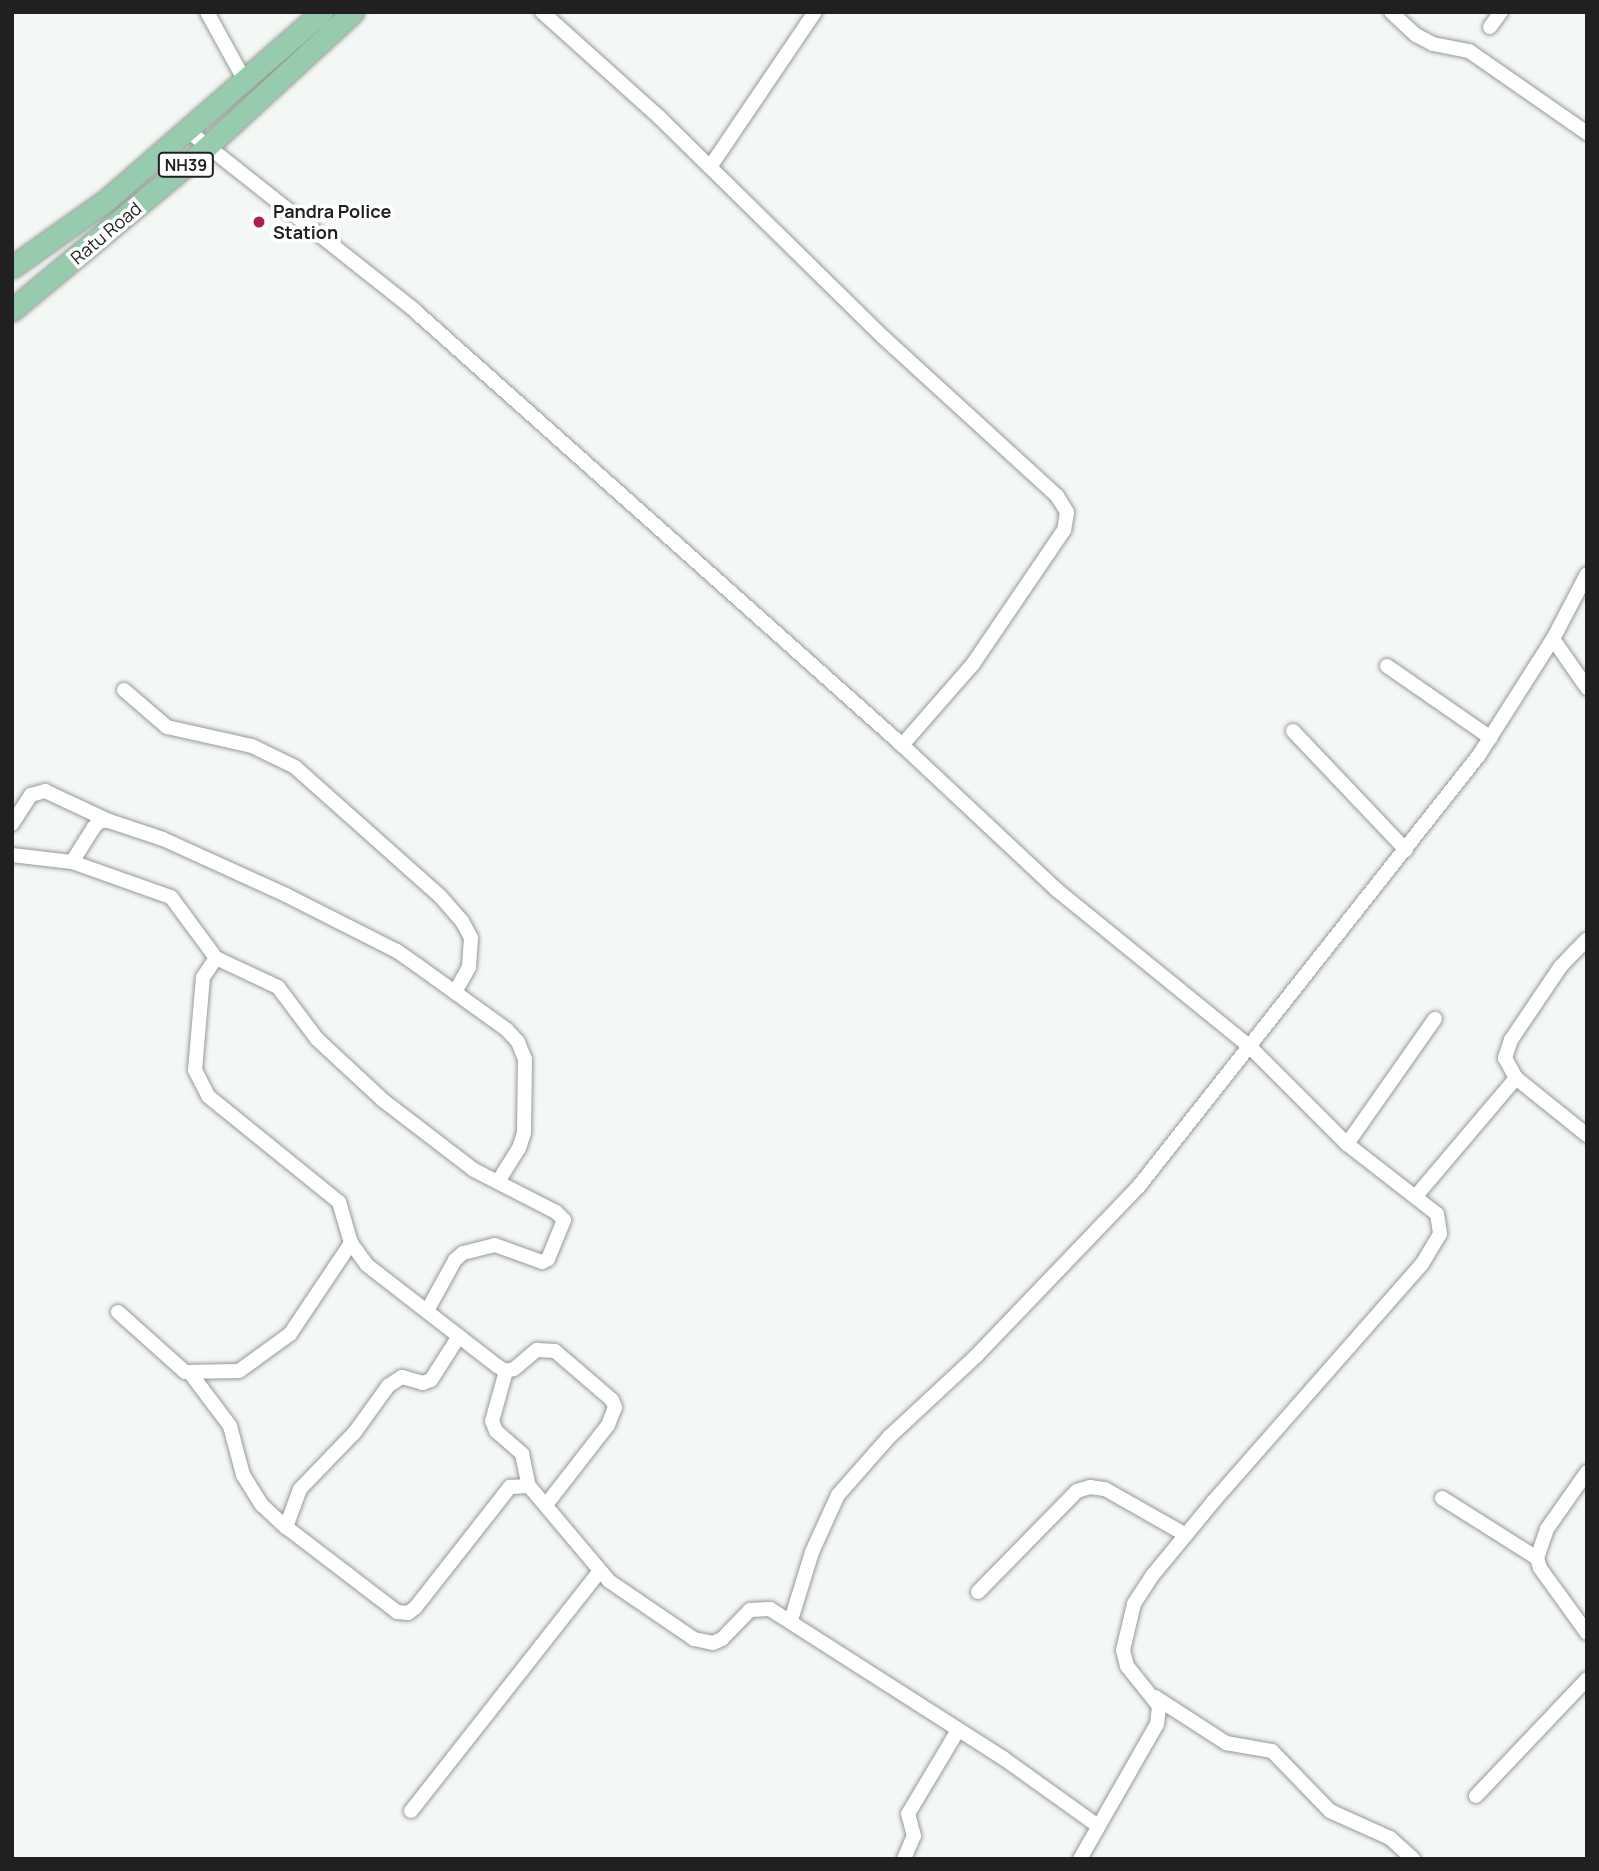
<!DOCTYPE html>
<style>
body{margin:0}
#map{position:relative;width:1599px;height:1871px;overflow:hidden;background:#f4f8f5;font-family:Manrope,sans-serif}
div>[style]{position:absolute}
.roads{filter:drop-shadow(0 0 2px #969a97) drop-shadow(0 0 2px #969a97)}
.street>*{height:14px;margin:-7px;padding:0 7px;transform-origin:7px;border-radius:7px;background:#fff}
.primary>*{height:21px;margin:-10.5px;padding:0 10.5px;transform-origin:10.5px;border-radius:10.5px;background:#97cbad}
.dots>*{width:19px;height:19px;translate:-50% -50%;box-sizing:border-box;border:4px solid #fff;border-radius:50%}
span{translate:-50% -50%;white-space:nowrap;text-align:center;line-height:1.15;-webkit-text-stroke:7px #fff;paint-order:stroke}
.shield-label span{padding:2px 5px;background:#fff;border:2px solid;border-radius:5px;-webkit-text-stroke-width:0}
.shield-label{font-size:16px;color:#1f201f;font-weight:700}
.poi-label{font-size:18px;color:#1f201f;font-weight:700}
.left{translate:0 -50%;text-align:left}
.street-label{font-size:18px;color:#1f201f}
.frame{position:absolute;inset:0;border:14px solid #1f201f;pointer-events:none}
</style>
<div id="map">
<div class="roads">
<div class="street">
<i style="left:207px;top:12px;width:77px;rotate:61.1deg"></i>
<i style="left:542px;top:12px;width:157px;rotate:41.9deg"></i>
<i style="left:659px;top:117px;width:314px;rotate:44.5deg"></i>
<i style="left:883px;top:337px;width:236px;rotate:42.4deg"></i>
<i style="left:1057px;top:496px;width:19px;rotate:58deg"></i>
<i style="left:1067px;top:512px;width:18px;rotate:99deg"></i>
<i style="left:1064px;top:530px;width:162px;rotate:124.2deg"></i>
<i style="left:973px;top:664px;width:108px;rotate:131.2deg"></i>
<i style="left:1391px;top:12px;width:34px;rotate:43deg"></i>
<i style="left:1416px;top:35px;width:19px;rotate:28deg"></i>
<i style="left:1433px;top:44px;width:37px;rotate:11deg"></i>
<i style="left:1469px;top:51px;width:144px;rotate:34.8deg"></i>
<i style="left:1490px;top:27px;width:19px;rotate:-54deg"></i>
<i style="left:186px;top:129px;width:291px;rotate:38.4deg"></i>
<i style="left:414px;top:310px;width:654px;rotate:41.71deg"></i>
<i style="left:902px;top:745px;width:212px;rotate:43.1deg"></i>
<i style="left:1057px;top:890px;width:246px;rotate:39.1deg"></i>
<i style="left:1248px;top:1045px;width:140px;rotate:45deg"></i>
<i style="left:1347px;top:1144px;width:114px;rotate:37.9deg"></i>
<i style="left:1437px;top:1214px;width:20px;rotate:81deg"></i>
<i style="left:1440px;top:1234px;width:35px;rotate:121deg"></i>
<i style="left:1422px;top:1264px;width:317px;rotate:131.3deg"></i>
<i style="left:1213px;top:1502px;width:96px;rotate:129.5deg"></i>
<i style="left:1152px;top:1576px;width:33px;rotate:123deg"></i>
<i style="left:1134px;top:1604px;width:47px;rotate:103.4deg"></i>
<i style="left:1123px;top:1650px;width:16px;rotate:76deg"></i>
<i style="left:1127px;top:1666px;width:51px;rotate:51.3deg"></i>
<i style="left:1159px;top:1706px;width:18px;rotate:96deg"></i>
<i style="left:1157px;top:1724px;width:155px;rotate:119.7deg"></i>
<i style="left:710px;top:167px;width:187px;rotate:-55.9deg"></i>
<i style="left:1553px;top:639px;width:60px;rotate:55.2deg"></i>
<i style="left:1387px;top:666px;width:126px;rotate:34.7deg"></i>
<i style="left:124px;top:690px;width:57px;rotate:40.7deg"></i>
<i style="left:167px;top:727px;width:87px;rotate:12.6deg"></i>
<i style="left:252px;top:746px;width:48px;rotate:26deg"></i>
<i style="left:295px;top:767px;width:194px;rotate:41.7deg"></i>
<i style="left:440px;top:896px;width:33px;rotate:49deg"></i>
<i style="left:462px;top:921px;width:19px;rotate:62deg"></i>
<i style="left:471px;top:938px;width:29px;rotate:94deg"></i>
<i style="left:469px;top:967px;width:29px;rotate:119deg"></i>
<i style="left:1293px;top:731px;width:164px;rotate:46.5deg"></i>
<i style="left:12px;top:824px;width:35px;rotate:-57deg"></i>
<i style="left:31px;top:795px;width:15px;rotate:-16deg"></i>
<i style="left:45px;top:791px;width:71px;rotate:25.1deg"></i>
<i style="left:12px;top:855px;width:60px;rotate:6.7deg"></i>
<i style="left:72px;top:862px;width:41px;rotate:-57.8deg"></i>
<i style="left:94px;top:827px;width:8px;rotate:-45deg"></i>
<i style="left:100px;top:821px;width:9px"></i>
<i style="left:109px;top:821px;width:57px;rotate:18.4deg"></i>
<i style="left:163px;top:839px;width:135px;rotate:24.5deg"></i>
<i style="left:286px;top:895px;width:124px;rotate:26.8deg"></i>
<i style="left:397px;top:951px;width:24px;rotate:35deg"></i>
<i style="left:417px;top:965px;width:111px;rotate:35.8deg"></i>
<i style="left:507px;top:1030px;width:16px;rotate:47deg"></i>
<i style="left:518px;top:1042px;width:18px;rotate:68deg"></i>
<i style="left:525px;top:1059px;width:74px;rotate:90.8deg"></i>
<i style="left:524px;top:1133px;width:16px;rotate:108deg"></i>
<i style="left:519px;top:1148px;width:40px;rotate:122deg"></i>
<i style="left:72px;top:862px;width:105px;rotate:19.5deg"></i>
<i style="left:171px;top:897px;width:76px;rotate:53.6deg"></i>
<i style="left:216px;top:958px;width:68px;rotate:25.1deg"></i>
<i style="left:278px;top:987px;width:65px;rotate:53.1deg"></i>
<i style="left:317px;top:1039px;width:91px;rotate:42.8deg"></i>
<i style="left:384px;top:1101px;width:113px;rotate:37.5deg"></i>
<i style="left:474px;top:1170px;width:92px;rotate:27.1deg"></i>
<i style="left:556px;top:1212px;width:11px;rotate:45deg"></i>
<i style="left:564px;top:1220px;width:42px;rotate:112.3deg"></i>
<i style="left:548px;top:1259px;width:7px;rotate:153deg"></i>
<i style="left:542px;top:1262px;width:50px;rotate:-160.1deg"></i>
<i style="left:495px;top:1245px;width:33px;rotate:166deg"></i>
<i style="left:463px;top:1253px;width:11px;rotate:139deg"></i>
<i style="left:455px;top:1260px;width:58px;rotate:118.8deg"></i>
<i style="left:216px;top:958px;width:23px;rotate:124deg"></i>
<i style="left:203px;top:977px;width:93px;rotate:94.9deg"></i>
<i style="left:195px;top:1070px;width:29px;rotate:63deg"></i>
<i style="left:208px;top:1096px;width:169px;rotate:39deg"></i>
<i style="left:339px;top:1202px;width:43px;rotate:73.7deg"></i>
<i style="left:351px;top:1243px;width:27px;rotate:54deg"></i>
<i style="left:367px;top:1265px;width:165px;rotate:37.8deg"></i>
<i style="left:497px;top:1366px;width:10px;rotate:29deg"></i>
<i style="left:506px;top:1371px;width:8px;rotate:-14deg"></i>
<i style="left:514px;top:1369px;width:30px;rotate:-40deg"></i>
<i style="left:537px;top:1350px;width:18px;rotate:3deg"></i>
<i style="left:555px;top:1351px;width:75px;rotate:40.7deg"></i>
<i style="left:612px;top:1400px;width:8px;rotate:67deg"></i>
<i style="left:615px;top:1407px;width:19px;rotate:111deg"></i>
<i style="left:608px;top:1425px;width:101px;rotate:127.8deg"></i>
<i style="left:1516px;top:1078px;width:91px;rotate:38.8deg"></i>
<i style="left:1347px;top:1144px;width:153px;rotate:-54.9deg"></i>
<i style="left:1416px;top:1196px;width:155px;rotate:-49.7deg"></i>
<i style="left:1516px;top:1078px;width:23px;rotate:-119deg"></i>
<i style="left:1505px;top:1058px;width:19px;rotate:-72deg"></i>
<i style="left:1511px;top:1040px;width:89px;rotate:-56deg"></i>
<i style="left:1561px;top:966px;width:37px;rotate:-46deg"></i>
<i style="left:118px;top:1312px;width:90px;rotate:41.8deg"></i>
<i style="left:185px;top:1372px;width:54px;rotate:-1.1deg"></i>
<i style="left:239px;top:1371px;width:63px;rotate:-36deg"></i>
<i style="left:290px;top:1334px;width:110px;rotate:-56.2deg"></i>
<i style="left:506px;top:1371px;width:52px;rotate:105.6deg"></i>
<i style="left:492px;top:1421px;width:11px;rotate:68deg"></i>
<i style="left:496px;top:1431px;width:35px;rotate:41deg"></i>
<i style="left:522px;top:1454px;width:33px;rotate:78deg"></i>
<i style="left:191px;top:1374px;width:65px;rotate:53.1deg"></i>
<i style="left:230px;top:1426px;width:51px;rotate:75.1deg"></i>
<i style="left:243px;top:1475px;width:36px;rotate:58deg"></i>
<i style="left:262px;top:1505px;width:33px;rotate:43deg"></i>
<i style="left:286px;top:1527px;width:140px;rotate:37.4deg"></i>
<i style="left:397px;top:1612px;width:11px;rotate:5deg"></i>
<i style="left:408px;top:1613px;width:9px;rotate:-36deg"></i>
<i style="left:415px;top:1608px;width:154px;rotate:-51.9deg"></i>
<i style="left:510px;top:1487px;width:19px;rotate:-3deg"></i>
<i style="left:529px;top:1486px;width:124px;rotate:49.9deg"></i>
<i style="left:609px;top:1581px;width:103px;rotate:34.3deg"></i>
<i style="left:694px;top:1639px;width:19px;rotate:12deg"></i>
<i style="left:713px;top:1643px;width:10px;rotate:-24deg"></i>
<i style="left:722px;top:1639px;width:40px;rotate:-46deg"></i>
<i style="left:750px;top:1610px;width:20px;rotate:-3deg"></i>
<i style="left:770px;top:1609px;width:277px;rotate:32.6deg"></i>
<i style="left:1003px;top:1758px;width:117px;rotate:35.6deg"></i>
<i style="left:1587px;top:1472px;width:70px;rotate:125.1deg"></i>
<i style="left:1547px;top:1529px;width:31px;rotate:109deg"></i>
<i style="left:1537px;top:1558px;width:10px;rotate:73deg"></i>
<i style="left:1540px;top:1568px;width:80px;rotate:54.1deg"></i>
<i style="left:1442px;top:1498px;width:112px;rotate:32.3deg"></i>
<i style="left:286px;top:1527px;width:40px;rotate:-69.8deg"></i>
<i style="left:300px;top:1489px;width:79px;rotate:-46deg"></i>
<i style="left:355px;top:1432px;width:57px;rotate:-54.3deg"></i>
<i style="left:388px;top:1386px;width:17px;rotate:-33deg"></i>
<i style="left:402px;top:1377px;width:22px;rotate:16deg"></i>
<i style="left:423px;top:1383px;width:9px;rotate:-21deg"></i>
<i style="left:431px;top:1380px;width:52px;rotate:-57.5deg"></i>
<i style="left:978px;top:1592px;width:141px;rotate:-45.6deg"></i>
<i style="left:1077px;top:1491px;width:14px;rotate:-17deg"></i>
<i style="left:1090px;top:1487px;width:15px;rotate:8deg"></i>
<i style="left:1105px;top:1489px;width:93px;rotate:29.6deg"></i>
<i style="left:791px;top:1620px;width:71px;rotate:-72.8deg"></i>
<i style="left:812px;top:1552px;width:63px;rotate:-65.5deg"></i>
<i style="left:838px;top:1495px;width:79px;rotate:-48.6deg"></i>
<i style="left:890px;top:1436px;width:117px;rotate:-42.9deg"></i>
<i style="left:976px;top:1356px;width:236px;rotate:-46.2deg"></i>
<i style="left:1139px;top:1186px;width:549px;rotate:-51.73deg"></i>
<i style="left:1479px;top:755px;width:138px;rotate:-57.5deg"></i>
<i style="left:1553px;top:639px;width:73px;rotate:-62.4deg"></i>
<i style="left:1155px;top:1697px;width:85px;rotate:32.9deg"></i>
<i style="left:1226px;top:1743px;width:47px;rotate:9.9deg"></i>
<i style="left:1272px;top:1751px;width:83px;rotate:46deg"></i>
<i style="left:1330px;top:1811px;width:66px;rotate:24.2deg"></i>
<i style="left:1390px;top:1838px;width:31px;rotate:42deg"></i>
<i style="left:1476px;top:1796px;width:161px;rotate:-46.5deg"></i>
<i style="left:411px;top:1811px;width:304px;rotate:-51.8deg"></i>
<i style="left:904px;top:1859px;width:25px;rotate:-67deg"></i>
<i style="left:914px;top:1836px;width:23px;rotate:-105deg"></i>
<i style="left:908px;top:1814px;width:98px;rotate:-59.2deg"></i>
</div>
<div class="primary">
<i style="left:12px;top:267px;width:118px;rotate:-35.3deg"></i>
<i style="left:108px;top:199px;width:284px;rotate:-41.1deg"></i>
<i style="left:12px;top:310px;width:242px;rotate:-39.8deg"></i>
<i style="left:198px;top:155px;width:211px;rotate:-42.7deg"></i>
</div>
</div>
<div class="dots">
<i style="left:259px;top:222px;background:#af1e51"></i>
</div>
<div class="shield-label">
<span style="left:186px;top:165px">NH39</span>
</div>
<div class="poi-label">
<span class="left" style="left:273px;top:222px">Pandra Police<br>Station</span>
</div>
<div class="street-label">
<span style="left:106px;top:233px;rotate:-40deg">Ratu Road</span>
</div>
<div class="frame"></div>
</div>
